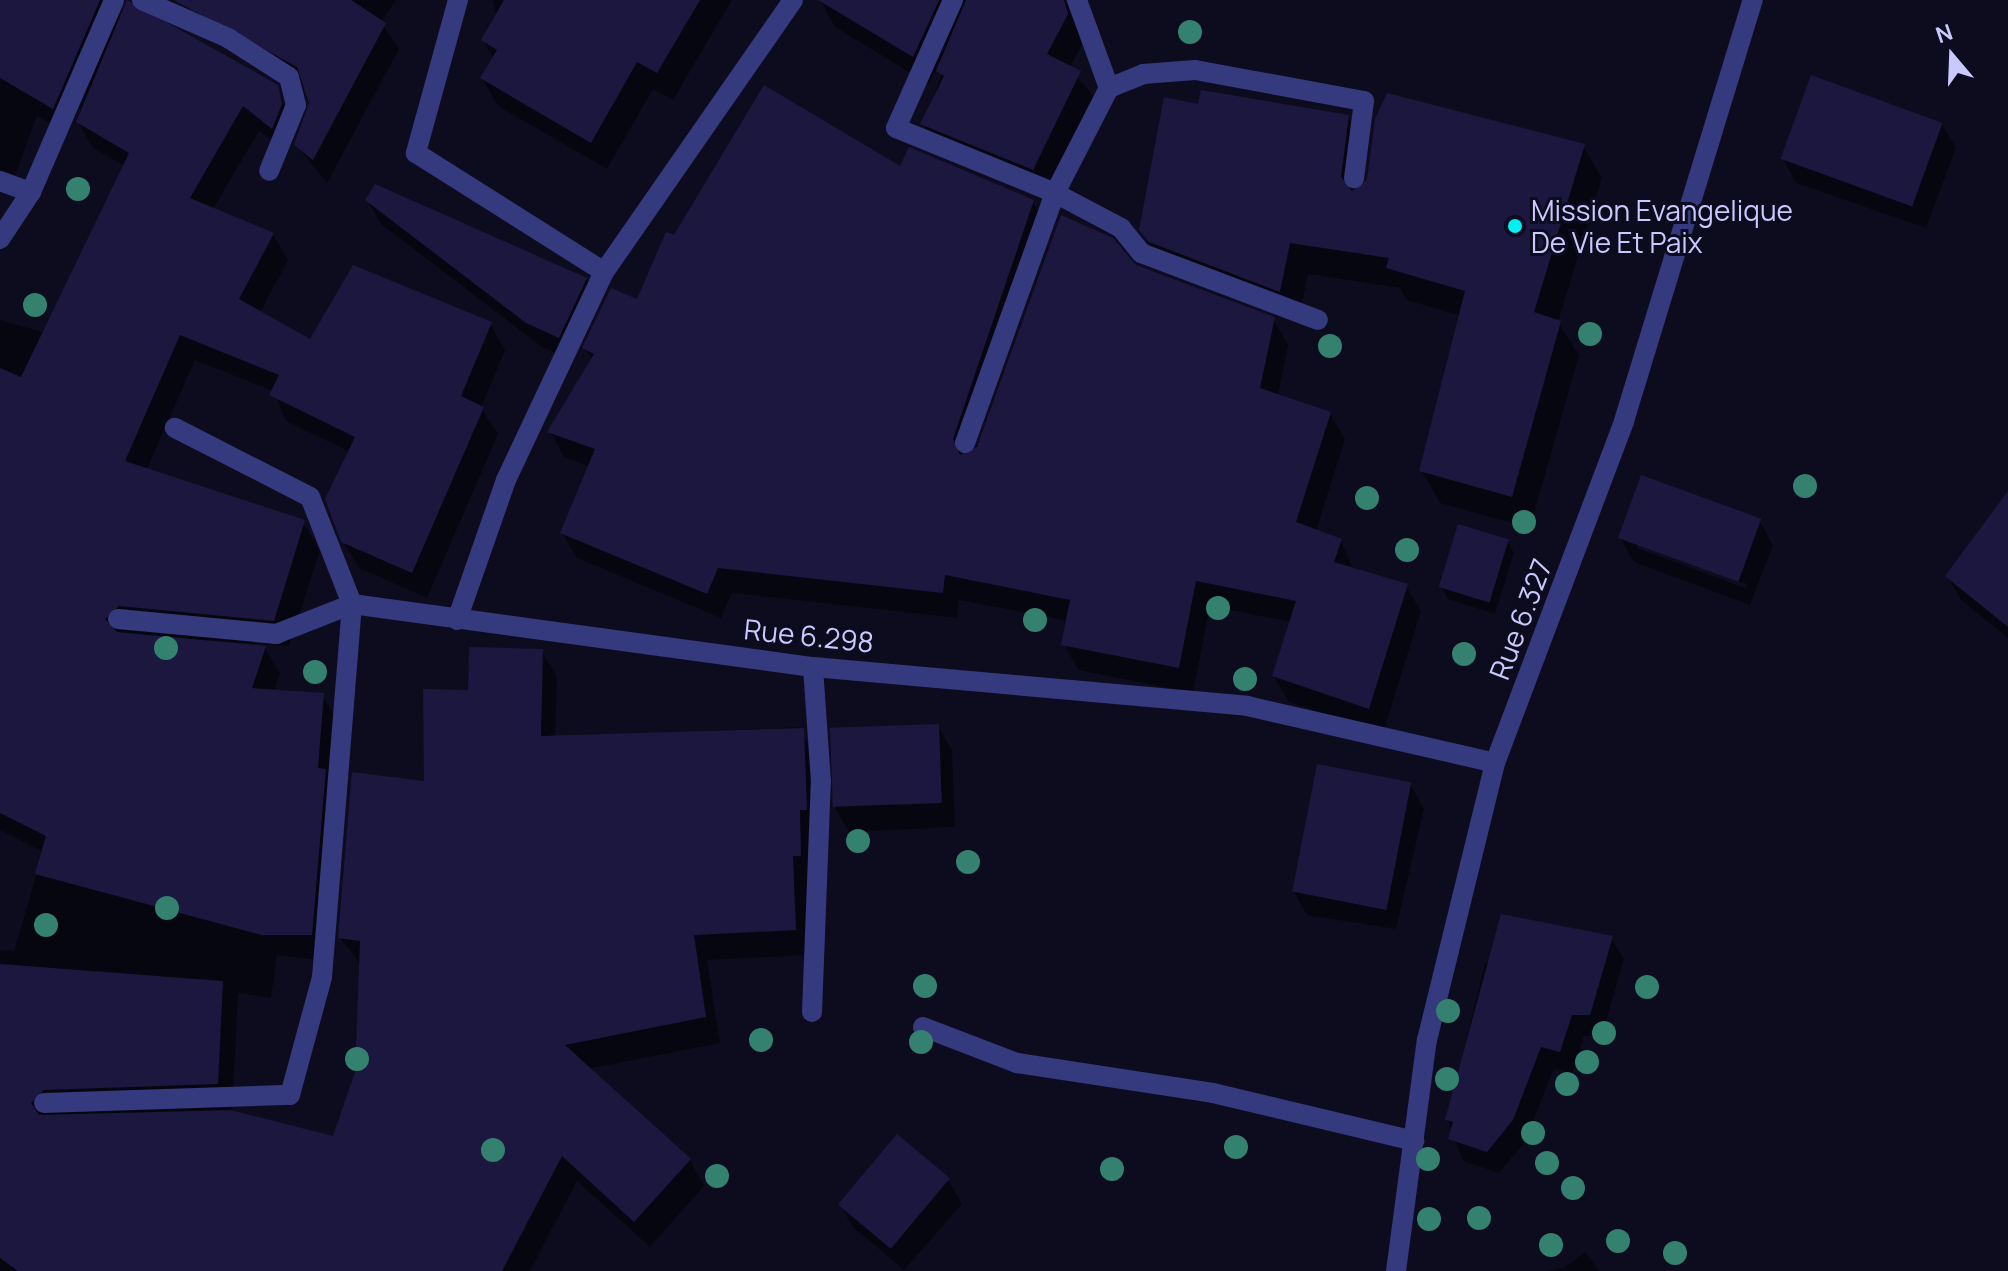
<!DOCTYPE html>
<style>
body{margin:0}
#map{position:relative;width:2008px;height:1271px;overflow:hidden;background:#0d0c1e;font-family:Manrope,sans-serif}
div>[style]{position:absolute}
.shadow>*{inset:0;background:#0007}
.building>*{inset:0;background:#1c173f;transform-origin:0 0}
.minor>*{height:20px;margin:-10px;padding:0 10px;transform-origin:10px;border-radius:10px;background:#35397e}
.trees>*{width:24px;height:24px;margin:-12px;border-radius:50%;background:#34816f}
.dots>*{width:22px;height:22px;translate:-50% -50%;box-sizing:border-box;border:4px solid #0d0c1e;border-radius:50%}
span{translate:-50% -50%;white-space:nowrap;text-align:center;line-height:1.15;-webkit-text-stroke:6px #0d0c1e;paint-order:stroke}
.poi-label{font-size:28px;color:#cac9ff}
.left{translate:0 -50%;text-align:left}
.street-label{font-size:28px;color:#cac9ff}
.north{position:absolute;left:1912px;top:16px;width:80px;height:80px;-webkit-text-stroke:6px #0d0c1e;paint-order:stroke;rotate:341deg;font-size:22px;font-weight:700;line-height:32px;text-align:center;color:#cac9ff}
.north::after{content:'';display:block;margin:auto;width:28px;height:36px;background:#cac9ff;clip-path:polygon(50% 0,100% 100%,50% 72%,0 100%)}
</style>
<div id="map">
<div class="shadow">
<i style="clip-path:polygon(0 0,111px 0,121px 18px,276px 87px,296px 131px,287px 153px,259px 131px,213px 209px,273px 234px,288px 260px,260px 313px,311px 341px,490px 324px,505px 350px,481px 408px,498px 434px,427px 598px,359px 568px,343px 541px,350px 452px,286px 421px,273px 391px,195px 360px,146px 471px,305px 525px,320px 551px,289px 646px,126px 635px,265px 648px,280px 674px,274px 692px,322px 695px,337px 721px,326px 961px,277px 955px,271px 998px,238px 993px,232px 1112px,334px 1139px,357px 1072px,361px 965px,340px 938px,470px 692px,542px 651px,557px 677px,555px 738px,798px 727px,813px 753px,809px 955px,707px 960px,720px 1043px,588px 1069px,690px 1160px,704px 1186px,650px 1247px,577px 1181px,530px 1271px,0 1271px,0 950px,14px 951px,43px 852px,0 830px,0 320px,43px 332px,125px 166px,93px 148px,78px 122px,81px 105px,68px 133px,37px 116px,15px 176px,0 170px)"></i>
<i style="clip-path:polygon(262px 0,396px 0,381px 22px,399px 49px,327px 183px,296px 145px,310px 109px,306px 89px,256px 55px)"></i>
<i style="clip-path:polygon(493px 0,732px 0,673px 100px,653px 89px,607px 169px,498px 106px,482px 78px,494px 59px,483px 40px,496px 18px)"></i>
<i style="clip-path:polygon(820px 0,1065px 0,1083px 43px,1070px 67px,1096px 100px,1049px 196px,939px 151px,923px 124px,963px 17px,929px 84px,835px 27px)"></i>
<i style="clip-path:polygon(1200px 106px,1348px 117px,1366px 149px,1362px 187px,1583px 146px,1602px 178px,1558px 322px,1579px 355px,1530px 528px,1440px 503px,1421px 470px,1461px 316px,1407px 300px,1400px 288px,1308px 274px,1298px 323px,1160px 262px,1141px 230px)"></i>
<i style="clip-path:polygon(1942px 124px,1956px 148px,1926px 228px,1796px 183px,1782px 158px)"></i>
<i style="clip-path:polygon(900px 169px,1033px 202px,1048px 228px,971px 452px,1135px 267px,1273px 319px,1288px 345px,1278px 396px,1330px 413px,1345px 439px,1316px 531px,1340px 540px,1354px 570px,1406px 586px,1421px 611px,1383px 733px,1289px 702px,1274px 676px,1291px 622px,1210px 606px,1193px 693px,1078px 670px,1064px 644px,1068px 621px,959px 600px,957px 618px,732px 593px,721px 618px,577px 558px,562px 533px,590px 467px,564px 457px,550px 432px,592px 361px,585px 348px,638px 302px,675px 237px)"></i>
<i style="clip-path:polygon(367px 200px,586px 279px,600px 303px,573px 361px,542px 347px,381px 224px)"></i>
<i style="clip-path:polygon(2008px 494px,2008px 638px,1961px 600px,1947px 576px)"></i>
<i style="clip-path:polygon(evenodd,1759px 520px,1773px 545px,1750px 605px,1634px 562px,1620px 538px,1759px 520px,1637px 543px,1747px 584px,1745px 588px,1637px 548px,1637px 543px)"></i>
<i style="clip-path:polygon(1507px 541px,1514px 553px,1495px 614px,1448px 599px,1441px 587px)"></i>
<i style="clip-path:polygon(938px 726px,952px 750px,955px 827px,849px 832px,835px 808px)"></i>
<i style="clip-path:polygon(1410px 784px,1424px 809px,1396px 929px,1307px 915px,1293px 890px)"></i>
<i style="clip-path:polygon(1611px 938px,1624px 959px,1602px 1036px,1584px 1036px,1572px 1073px,1554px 1068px,1525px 1142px,1499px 1173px,1463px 1161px,1447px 1119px,1485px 963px)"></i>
<i style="clip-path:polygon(948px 1180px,962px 1204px,904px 1270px,853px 1227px,839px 1203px)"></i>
<i style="clip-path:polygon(1585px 1252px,1599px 1271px,1547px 1271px,1564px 1268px)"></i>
</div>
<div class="building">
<i style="clip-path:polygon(0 0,100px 0,53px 109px,0 78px)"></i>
<i style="clip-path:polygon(127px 0,278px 85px,282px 104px,272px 129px,243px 106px,190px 198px,274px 233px,239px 299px,310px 339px,353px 265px,492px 322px,461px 396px,484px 407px,412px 573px,341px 542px,325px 499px,355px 437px,269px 395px,279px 375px,180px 335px,125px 461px,305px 520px,274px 621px,119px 606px,105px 619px,117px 632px,266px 646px,252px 688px,324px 693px,318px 768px,326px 769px,312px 935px,262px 935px,35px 874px,46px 836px,0 813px,0 368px,21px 377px,129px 153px,76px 122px)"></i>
<i style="clip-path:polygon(174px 0,351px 0,386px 23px,313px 160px,294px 145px,309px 103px,297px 67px)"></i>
<i style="clip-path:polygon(504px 0,700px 0,657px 73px,637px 62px,591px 143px,480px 78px,497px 50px,481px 40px)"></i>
<i style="clip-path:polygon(818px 0,939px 0,913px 57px)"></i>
<i style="clip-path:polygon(966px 0,1064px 0,1068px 14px,1047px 54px,1081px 71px,1033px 170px,920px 124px,944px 76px,936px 71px)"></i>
<i style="left:1811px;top:75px;width:140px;height:89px;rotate:20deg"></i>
<i style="clip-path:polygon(764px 85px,900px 166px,909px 147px,1034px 200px,953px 439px,960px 455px,977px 447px,1061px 215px,1113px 238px,1136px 265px,1275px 317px,1260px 388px,1331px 412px,1296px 522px,1342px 539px,1334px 562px,1408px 584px,1369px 709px,1272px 676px,1296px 601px,1196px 581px,1179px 668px,1061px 645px,1070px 600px,945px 575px,943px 593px,718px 568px,707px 594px,560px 533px,595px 449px,547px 432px,594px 354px,582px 348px,611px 288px,637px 299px,666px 232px,674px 235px)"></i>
<i style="clip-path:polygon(1201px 90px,1349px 115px,1341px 177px,1352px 191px,1367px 180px,1375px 119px,1387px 93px,1585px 144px,1534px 312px,1561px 321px,1512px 497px,1419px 471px,1465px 291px,1386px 268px,1389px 258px,1290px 243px,1280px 292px,1149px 242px,1139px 230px,1164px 97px,1198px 104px)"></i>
<i style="clip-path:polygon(375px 184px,587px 278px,559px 338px,526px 323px,365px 200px)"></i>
<i style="left:1641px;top:475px;width:128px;height:67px;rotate:20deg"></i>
<i style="clip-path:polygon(2008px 491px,2008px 627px,1945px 576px)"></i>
<i style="left:1458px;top:524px;width:53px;height:66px;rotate:17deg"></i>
<i style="clip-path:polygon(469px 647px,543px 649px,541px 736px,804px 728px,807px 810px,800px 810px,801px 856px,793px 856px,796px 930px,694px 935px,706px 1017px,565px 1045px,691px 1159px,634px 1222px,562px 1156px,502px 1271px,18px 1271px,0 1258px,0 964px,223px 981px,218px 1084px,44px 1090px,31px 1103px,39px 1115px,230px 1110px,333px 1136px,355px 1072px,360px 941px,338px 938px,352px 772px,424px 781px,423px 689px,468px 690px)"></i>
<i style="left:939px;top:724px;width:79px;height:109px;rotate:88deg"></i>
<i style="left:1317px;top:764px;width:96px;height:130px;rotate:11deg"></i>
<i style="clip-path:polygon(1501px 914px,1613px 936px,1590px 1015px,1572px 1015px,1560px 1052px,1541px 1047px,1513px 1120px,1487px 1152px,1448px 1139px,1453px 1122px,1445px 1120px)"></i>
<i style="left:897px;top:1134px;width:69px;height:92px;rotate:40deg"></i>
</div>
<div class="minor">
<i style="left:142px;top:0;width:94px;rotate:23.8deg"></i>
<i style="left:228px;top:38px;width:72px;rotate:32.6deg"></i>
<i style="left:289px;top:77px;width:29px;rotate:76deg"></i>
<i style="left:296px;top:105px;width:71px;rotate:112.2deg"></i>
<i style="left:458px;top:0;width:159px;rotate:105.4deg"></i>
<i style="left:416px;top:153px;width:222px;rotate:32.3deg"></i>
<i style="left:953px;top:0;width:140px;rotate:114deg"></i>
<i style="left:896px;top:128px;width:172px;rotate:22.2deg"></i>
<i style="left:1055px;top:193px;width:75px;rotate:27.9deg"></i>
<i style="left:1121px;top:228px;width:32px;rotate:51deg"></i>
<i style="left:1141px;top:253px;width:189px;rotate:20.7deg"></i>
<i style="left:1109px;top:88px;width:37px;rotate:-22deg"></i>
<i style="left:1143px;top:74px;width:52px;rotate:-4.4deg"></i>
<i style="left:1195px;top:70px;width:172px;rotate:10.4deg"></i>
<i style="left:1364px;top:101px;width:78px;rotate:97.4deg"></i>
<i style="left:0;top:181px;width:33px;rotate:20deg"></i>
<i style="left:31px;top:192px;width:209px;rotate:-66.6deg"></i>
<i style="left:0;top:239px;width:56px;rotate:-56.6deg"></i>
<i style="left:965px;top:443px;width:266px;rotate:-70.2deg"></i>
<i style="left:1055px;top:193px;width:118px;rotate:-62.8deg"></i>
<i style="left:1109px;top:88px;width:94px;rotate:-110deg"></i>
<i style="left:118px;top:619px;width:159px;rotate:5.4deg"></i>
<i style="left:276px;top:634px;width:82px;rotate:-21.5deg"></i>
<i style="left:352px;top:604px;width:465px;rotate:7.8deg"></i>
<i style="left:813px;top:667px;width:436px;rotate:5.1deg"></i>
<i style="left:1247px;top:706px;width:254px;rotate:12.9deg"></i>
<i style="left:457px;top:620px;width:148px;rotate:-70.7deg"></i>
<i style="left:506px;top:480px;width:230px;rotate:-64.8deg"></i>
<i style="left:604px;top:272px;width:331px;rotate:-55.2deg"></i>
<i style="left:812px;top:1012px;width:230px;rotate:-87.8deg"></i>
<i style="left:821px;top:782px;width:115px;rotate:-94deg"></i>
<i style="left:923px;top:1027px;width:101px;rotate:21deg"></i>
<i style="left:1017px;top:1063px;width:198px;rotate:8.7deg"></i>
<i style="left:1213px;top:1093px;width:207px;rotate:13.4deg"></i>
<i style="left:44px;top:1103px;width:246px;rotate:-1.9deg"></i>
<i style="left:290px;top:1095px;width:122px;rotate:-74.8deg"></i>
<i style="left:322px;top:977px;width:374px;rotate:-85.4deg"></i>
<i style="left:352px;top:604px;width:115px;rotate:-111.4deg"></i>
<i style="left:310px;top:497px;width:152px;rotate:-152.9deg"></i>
<i style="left:1396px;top:1271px;width:233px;rotate:-82.4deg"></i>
<i style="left:1427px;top:1040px;width:285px;rotate:-76.2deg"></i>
<i style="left:1495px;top:763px;width:366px;rotate:-69.3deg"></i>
<i style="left:1624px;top:421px;width:440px;rotate:-73deg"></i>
</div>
<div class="trees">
<i style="left:1190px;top:32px"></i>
<i style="left:78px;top:189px"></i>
<i style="left:35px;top:305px"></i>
<i style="left:1590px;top:334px"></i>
<i style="left:1330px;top:346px"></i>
<i style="left:1805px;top:486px"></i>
<i style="left:1367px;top:498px"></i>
<i style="left:1524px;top:522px"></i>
<i style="left:1407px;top:550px"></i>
<i style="left:1218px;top:608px"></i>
<i style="left:1035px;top:620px"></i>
<i style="left:166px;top:648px"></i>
<i style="left:1464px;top:654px"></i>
<i style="left:315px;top:672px"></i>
<i style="left:1245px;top:679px"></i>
<i style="left:858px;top:841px"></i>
<i style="left:968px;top:862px"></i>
<i style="left:167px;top:908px"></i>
<i style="left:46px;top:925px"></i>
<i style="left:925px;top:986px"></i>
<i style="left:1647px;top:987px"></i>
<i style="left:1448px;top:1011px"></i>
<i style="left:1604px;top:1033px"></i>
<i style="left:761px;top:1040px"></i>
<i style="left:921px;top:1042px"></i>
<i style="left:357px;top:1059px"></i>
<i style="left:1587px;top:1062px"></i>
<i style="left:1447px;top:1079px"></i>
<i style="left:1567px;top:1084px"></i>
<i style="left:1533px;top:1133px"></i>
<i style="left:1236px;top:1147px"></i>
<i style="left:493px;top:1150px"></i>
<i style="left:1428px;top:1159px"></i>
<i style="left:1547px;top:1163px"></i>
<i style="left:1112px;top:1169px"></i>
<i style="left:717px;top:1176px"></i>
<i style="left:1573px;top:1188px"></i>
<i style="left:1479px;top:1218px"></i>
<i style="left:1429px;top:1219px"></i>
<i style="left:1618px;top:1241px"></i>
<i style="left:1551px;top:1245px"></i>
<i style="left:1675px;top:1253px"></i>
</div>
<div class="dots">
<i style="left:1515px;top:226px;background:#00f0f4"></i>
</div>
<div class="poi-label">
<span class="left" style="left:1531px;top:226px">Mission Evangelique<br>De Vie Et Paix</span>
</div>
<div class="street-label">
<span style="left:1520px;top:619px;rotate:-69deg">Rue 6.327</span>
<span style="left:809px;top:635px;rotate:6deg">Rue 6.298</span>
</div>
<div class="north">N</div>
</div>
